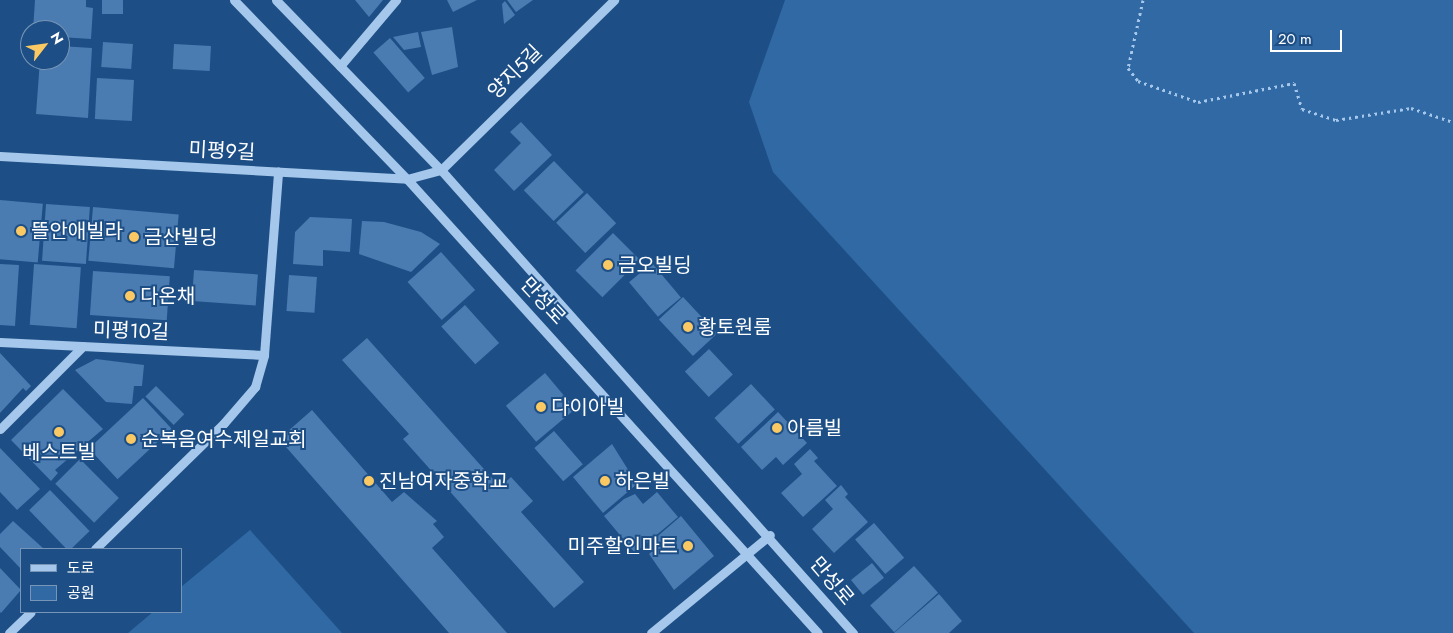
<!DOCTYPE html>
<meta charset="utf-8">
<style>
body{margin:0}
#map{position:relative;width:1453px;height:633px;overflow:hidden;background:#1d4f86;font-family:Jost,"Noto Sans KR",sans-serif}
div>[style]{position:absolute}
.green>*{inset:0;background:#3069a3}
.building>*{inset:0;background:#4a7bb1;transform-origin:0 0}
.path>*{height:3px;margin-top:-1.5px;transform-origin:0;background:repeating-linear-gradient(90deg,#a5c7eb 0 2.5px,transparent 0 6.5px)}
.minor>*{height:9px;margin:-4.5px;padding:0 4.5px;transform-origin:4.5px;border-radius:4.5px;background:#a5c7eb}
.dots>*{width:14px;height:14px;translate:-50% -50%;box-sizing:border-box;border:2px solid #1d4f86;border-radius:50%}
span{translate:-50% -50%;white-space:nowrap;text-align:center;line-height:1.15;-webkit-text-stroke:4px #1d4f86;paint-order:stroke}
.street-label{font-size:20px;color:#fff}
.poi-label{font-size:20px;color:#fff}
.left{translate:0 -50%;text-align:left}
.right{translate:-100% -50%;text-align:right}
.legend{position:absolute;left:20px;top:548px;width:162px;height:65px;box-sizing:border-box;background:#1d4f86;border:1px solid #7795b6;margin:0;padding:6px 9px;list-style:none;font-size:15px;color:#fff}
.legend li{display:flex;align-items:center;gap:10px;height:25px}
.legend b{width:25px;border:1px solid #7795b6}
.north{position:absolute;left:20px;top:20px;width:50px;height:50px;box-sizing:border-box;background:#1d4f86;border:1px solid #7795b6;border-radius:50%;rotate:60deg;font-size:14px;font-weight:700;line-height:20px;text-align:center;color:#fff}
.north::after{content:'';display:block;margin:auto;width:18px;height:22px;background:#fbc963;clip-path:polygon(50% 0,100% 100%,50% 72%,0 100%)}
.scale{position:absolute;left:1270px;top:30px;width:72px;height:22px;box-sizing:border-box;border:2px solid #fff;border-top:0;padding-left:6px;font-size:15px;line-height:18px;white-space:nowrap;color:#fff;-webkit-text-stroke:4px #1d4f86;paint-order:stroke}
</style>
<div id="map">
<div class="green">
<i style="clip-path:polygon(785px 0,1453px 0,1453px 633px,1194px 633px,773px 172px,749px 102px)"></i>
<i style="clip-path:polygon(250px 530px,342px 633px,128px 633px,153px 612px,181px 612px,181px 587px)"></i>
</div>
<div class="building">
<i style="clip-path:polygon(35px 0,86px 0,86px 7px,93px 8px,91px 39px,60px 37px,60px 30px,33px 30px)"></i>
<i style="left:102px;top:0;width:21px;height:14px"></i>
<i style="clip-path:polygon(355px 0,383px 0,369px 17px)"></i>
<i style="clip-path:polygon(447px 0,477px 0,453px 12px)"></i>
<i style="clip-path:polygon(507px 0,533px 0,516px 12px)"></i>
<i style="clip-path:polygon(505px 1px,515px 15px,504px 24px,502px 4px)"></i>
<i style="clip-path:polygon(452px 27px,458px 67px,432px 75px,421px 32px)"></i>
<i style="clip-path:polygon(418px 32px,421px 47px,404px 50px,393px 37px)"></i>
<i style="left:390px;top:38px;width:53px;height:22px;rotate:49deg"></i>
<i style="left:103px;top:42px;width:30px;height:25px;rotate:4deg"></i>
<i style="left:174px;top:44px;width:37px;height:25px;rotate:3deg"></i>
<i style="clip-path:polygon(60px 46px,92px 48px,88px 118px,36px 114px,40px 60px,60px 60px)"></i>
<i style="left:97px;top:78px;width:37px;height:41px;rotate:3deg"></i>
<i style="clip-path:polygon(521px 122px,552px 155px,514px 191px,494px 170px,521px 143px,510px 132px)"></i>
<i style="left:554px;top:161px;width:43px;height:42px;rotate:46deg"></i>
<i style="left:587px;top:193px;width:42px;height:43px;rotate:46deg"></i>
<i style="left:0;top:200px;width:43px;height:59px;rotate:5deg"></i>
<i style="left:46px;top:204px;width:44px;height:57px;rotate:4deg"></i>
<i style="left:93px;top:207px;width:86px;height:54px;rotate:5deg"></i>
<i style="clip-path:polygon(310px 217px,352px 219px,350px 252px,323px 250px,323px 266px,293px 264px,295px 232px)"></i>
<i style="clip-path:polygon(362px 221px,384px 222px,421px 232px,440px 244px,411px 272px,359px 254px)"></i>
<i style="left:613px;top:233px;width:38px;height:53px;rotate:45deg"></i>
<i style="left:441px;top:252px;width:51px;height:45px;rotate:48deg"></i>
<i style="left:652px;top:263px;width:45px;height:30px;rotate:50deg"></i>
<i style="clip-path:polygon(0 264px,19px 265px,15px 326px,0 325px)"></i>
<i style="left:34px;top:264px;width:47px;height:61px;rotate:4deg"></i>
<i style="left:194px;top:270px;width:64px;height:31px;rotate:4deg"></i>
<i style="left:93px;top:271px;width:77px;height:44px;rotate:4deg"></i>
<i style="left:289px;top:275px;width:28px;height:36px;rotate:4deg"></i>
<i style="left:683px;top:297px;width:50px;height:33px;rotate:47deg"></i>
<i style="left:465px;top:305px;width:51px;height:32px;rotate:48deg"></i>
<i style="clip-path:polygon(367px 338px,500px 487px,511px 477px,533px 501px,521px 512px,584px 582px,554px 608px,403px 439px,409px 434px,342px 360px)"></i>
<i style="left:709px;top:349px;width:35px;height:33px;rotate:47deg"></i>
<i style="clip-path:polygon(0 353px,31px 386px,26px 391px,23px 388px,0 413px)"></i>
<i style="clip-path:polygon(96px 359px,144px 365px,142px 386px,134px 386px,132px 404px,106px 402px,75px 370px)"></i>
<i style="left:545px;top:373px;width:47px;height:51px;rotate:50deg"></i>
<i style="left:751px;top:384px;width:35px;height:50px;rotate:47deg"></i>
<i style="left:156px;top:386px;width:40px;height:15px;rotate:45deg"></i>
<i style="clip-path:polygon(63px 389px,103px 429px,55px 470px,58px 473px,51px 481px,11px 440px)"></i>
<i style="left:143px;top:398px;width:42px;height:74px;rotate:47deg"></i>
<i style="clip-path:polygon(312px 410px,392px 502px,404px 492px,437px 521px,433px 524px,444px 537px,432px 548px,507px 633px,449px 633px,279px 439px)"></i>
<i style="clip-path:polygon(778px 412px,807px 443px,783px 465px,776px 457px,762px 470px,741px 447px)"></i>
<i style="left:554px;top:431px;width:44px;height:26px;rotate:49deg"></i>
<i style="clip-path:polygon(612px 444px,637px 484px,603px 513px,573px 477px)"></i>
<i style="clip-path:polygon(0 448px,40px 489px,17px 510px,0 492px)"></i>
<i style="clip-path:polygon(810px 449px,818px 458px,814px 461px,837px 486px,803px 517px,781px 493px,802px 474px,794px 464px)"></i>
<i style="left:80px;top:459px;width:55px;height:35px;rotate:45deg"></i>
<i style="clip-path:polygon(841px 485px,848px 494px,845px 497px,868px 522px,834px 553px,812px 529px,833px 509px,825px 500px)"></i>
<i style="left:50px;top:490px;width:57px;height:29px;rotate:46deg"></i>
<i style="clip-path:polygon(657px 492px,678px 517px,635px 553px,604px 516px,624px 499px,635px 494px,643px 504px)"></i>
<i style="clip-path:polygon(681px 516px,714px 556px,674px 590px,649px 554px,657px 547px,652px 541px)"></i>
<i style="clip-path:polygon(13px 521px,44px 549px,21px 549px,21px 569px,0 547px,0 534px)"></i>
<i style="left:874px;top:523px;width:46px;height:25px;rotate:49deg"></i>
<i style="left:872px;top:563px;width:19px;height:27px;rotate:51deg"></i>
<i style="left:914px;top:566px;width:36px;height:59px;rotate:48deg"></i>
<i style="clip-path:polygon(0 568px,21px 590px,1px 613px,0 612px)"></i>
<i style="clip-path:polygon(939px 594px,962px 621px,949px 633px,894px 633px)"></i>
</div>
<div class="path">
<i style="left:1143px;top:0;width:70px;rotate:102.4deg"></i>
<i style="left:1128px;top:68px;width:16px;rotate:52deg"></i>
<i style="left:1138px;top:81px;width:64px;rotate:19.3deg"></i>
<i style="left:1198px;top:102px;width:98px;rotate:-11.2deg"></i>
<i style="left:1294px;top:83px;width:27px;rotate:73deg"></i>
<i style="left:1302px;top:109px;width:36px;rotate:18deg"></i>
<i style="left:1336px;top:120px;width:76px;rotate:-9.1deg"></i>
<i style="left:1411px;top:108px;width:44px;rotate:18.4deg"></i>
</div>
<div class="minor">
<i style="left:234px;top:0;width:249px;rotate:46deg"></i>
<i style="left:407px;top:179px;width:612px;rotate:47.85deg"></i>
<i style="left:276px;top:0;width:237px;rotate:45.9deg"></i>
<i style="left:441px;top:170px;width:620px;rotate:48.34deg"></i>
<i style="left:340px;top:66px;width:87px;rotate:-49.7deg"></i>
<i style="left:0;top:156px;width:408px;rotate:3.2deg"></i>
<i style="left:407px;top:179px;width:35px;rotate:-15deg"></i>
<i style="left:441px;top:170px;width:243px;rotate:-44.5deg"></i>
<i style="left:0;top:342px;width:264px;rotate:2.8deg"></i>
<i style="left:0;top:429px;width:117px;rotate:-45deg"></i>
<i style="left:95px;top:549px;width:180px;rotate:-44.3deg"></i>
<i style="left:224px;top:423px;width:48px;rotate:-49.3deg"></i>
<i style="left:255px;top:387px;width:33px;rotate:-74deg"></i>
<i style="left:264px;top:355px;width:184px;rotate:-85.6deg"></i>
<i style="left:9px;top:633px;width:30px;rotate:-44deg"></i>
<i style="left:651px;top:633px;width:154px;rotate:-39.5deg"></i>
</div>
<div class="dots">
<i style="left:21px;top:231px;background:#fbc963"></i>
<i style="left:134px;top:237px;background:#fbc963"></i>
<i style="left:608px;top:265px;background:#fbc963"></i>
<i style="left:130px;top:296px;background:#fbc963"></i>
<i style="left:688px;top:327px;background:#fbc963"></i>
<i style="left:541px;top:407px;background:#fbc963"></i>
<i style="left:777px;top:428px;background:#fbc963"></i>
<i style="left:59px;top:432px;background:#fbc963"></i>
<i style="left:131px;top:439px;background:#fbc963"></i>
<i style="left:369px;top:481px;background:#fbc963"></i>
<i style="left:605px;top:481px;background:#fbc963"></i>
<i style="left:688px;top:546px;background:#fbc963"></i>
</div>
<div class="street-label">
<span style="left:515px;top:72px;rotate:-45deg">양지5길</span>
<span style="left:222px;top:151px;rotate:3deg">미평9길</span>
<span style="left:543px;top:301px;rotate:47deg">만성로</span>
<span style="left:131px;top:331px;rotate:2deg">미평10길</span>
<span style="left:832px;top:581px;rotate:50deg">만성로</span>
</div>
<div class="poi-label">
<span class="left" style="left:31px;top:231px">뜰안애빌라</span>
<span class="left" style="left:144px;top:237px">금산빌딩</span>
<span class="left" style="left:618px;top:265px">금오빌딩</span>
<span class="left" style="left:140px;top:296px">다온채</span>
<span class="left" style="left:698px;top:327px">황토원룸</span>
<span class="left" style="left:551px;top:407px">다이아빌</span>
<span class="left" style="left:787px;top:428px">아름빌</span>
<span class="left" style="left:141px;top:439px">순복음여수제일교회</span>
<span style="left:59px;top:452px">베스트빌</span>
<span class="left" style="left:379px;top:481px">진남여자중학교</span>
<span class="left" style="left:615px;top:481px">하은빌</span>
<span class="right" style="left:678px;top:546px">미주할인마트</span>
</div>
<ul class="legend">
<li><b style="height:6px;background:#a5c7eb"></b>도로</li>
<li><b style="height:14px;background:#3069a3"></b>공원</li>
</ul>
<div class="north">N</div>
<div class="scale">20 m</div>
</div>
